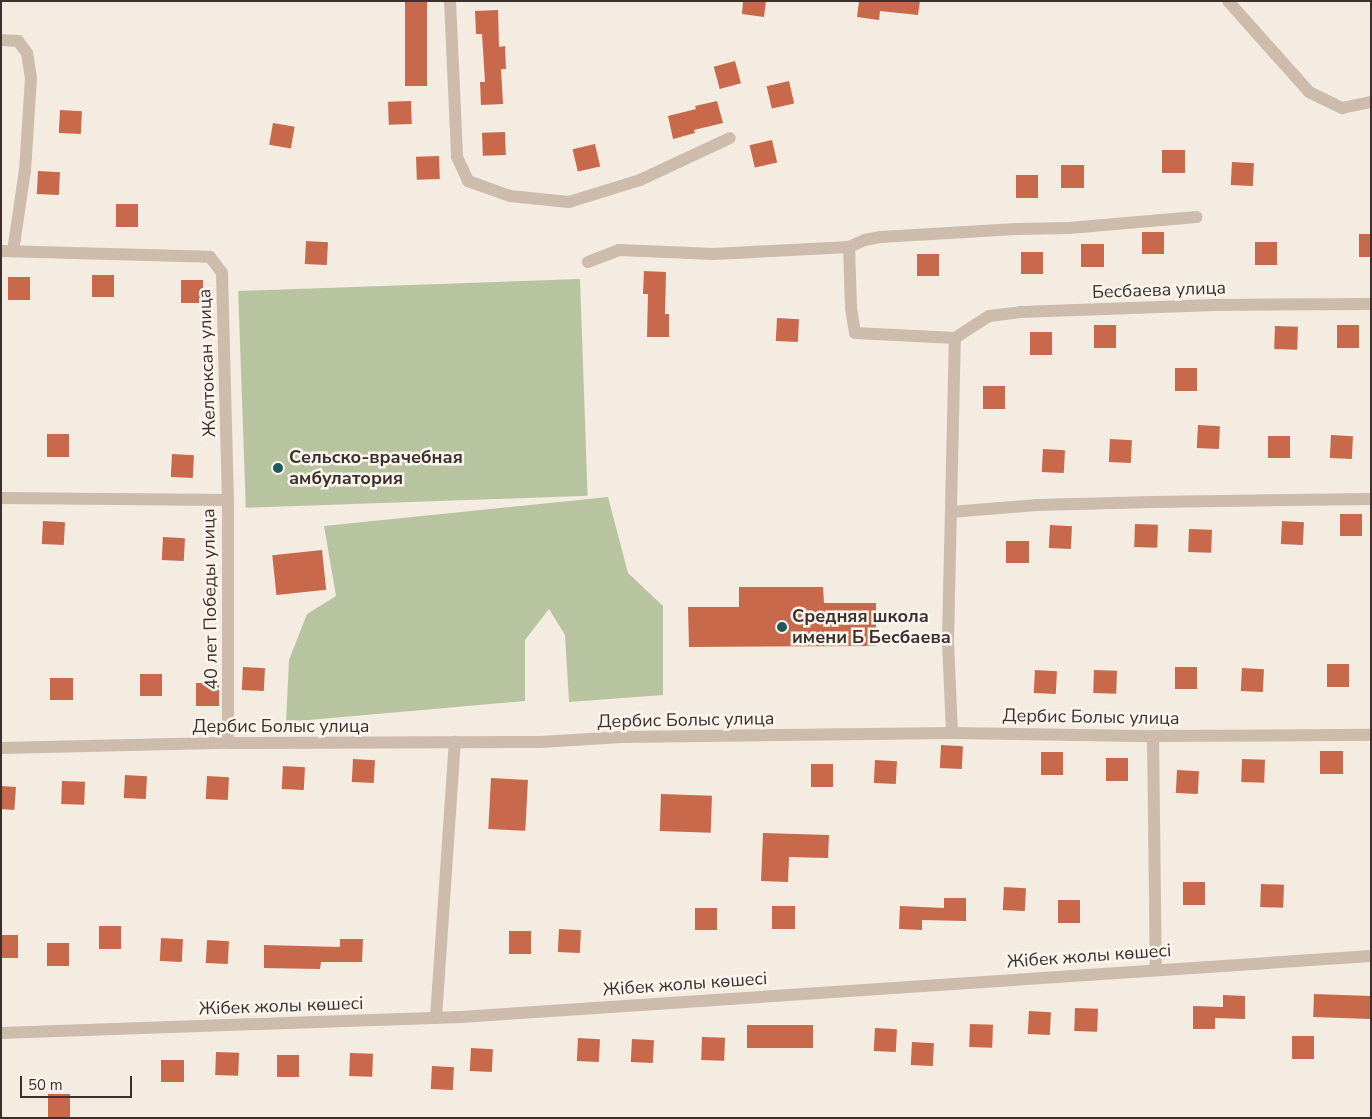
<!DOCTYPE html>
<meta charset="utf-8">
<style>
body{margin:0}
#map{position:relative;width:1372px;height:1119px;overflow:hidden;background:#f4ebe1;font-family:"Nunito Sans",sans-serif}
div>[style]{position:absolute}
.green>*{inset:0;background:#b8c4a0;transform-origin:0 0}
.building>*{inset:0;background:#c8694b;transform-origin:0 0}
.minor>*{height:12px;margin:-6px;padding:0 6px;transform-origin:6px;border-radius:6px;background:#cdbbac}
.dots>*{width:14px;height:14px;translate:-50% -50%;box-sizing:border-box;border:2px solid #fbf5ee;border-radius:50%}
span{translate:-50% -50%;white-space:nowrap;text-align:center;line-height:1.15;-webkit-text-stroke:5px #fbf5ee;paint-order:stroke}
.street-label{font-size:18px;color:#3b302b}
.poi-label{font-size:18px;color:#3b302b;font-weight:700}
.left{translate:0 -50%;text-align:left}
.frame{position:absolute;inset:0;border:2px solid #3b302b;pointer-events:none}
.scale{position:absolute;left:20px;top:1076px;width:112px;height:22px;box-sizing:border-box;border:2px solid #3b302b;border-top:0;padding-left:6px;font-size:15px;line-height:18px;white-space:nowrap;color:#3b302b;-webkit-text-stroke:4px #fbf5ee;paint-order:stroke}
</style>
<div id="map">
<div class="green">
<i style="left:580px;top:279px;width:217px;height:342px;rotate:88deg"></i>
<i style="clip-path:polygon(608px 497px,628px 573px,663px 606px,663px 695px,569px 702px,565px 635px,549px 609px,525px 640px,525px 701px,286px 722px,289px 660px,307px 614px,336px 596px,324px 526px)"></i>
</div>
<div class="building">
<i style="left:405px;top:1px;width:22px;height:85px"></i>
<i style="clip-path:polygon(743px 1px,766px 1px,764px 17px,742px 14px)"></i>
<i style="clip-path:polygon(859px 1px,920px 1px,918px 15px,880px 11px,879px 20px,857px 17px)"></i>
<i style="clip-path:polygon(498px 10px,499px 47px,505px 46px,506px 69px,501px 69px,503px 104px,481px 105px,480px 82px,485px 82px,482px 34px,476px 34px,475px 11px)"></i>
<i style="left:735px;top:61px;width:23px;height:22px;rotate:75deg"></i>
<i style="left:789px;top:81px;width:23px;height:23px;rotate:77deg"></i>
<i style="left:411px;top:101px;width:23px;height:23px;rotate:88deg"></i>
<i style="clip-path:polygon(717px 101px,723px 123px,694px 130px,695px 133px,673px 139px,668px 116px,696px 109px,695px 106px)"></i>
<i style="left:60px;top:110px;width:22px;height:23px;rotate:3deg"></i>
<i style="left:273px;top:123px;width:22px;height:22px;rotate:10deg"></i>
<i style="left:505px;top:132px;width:23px;height:23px;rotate:88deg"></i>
<i style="left:772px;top:140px;width:23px;height:23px;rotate:77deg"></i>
<i style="left:595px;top:144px;width:23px;height:23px;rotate:77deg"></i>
<i style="left:1162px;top:150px;width:23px;height:23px"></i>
<i style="left:439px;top:156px;width:23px;height:23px;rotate:88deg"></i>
<i style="left:1232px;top:162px;width:22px;height:23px;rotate:3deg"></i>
<i style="left:1061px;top:165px;width:23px;height:23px"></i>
<i style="left:38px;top:171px;width:22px;height:23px;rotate:3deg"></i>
<i style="left:1016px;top:175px;width:22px;height:23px"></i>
<i style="left:116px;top:204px;width:22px;height:23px"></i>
<i style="left:1142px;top:232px;width:22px;height:22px"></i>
<i style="left:1359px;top:234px;width:12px;height:23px"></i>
<i style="left:306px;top:241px;width:22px;height:23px;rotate:3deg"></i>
<i style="left:1255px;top:242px;width:22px;height:23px"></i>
<i style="left:1081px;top:244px;width:23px;height:23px"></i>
<i style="left:1021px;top:252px;width:22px;height:22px"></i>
<i style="left:917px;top:254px;width:22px;height:22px"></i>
<i style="clip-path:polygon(644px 271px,666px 272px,665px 314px,669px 314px,669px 337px,647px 337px,648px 294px,643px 294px)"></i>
<i style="left:92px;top:275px;width:22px;height:22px"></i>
<i style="left:8px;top:277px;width:22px;height:23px"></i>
<i style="left:181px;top:280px;width:22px;height:23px"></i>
<i style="left:777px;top:318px;width:22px;height:23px;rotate:3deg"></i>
<i style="left:1094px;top:325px;width:22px;height:23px"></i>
<i style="left:1337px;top:325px;width:22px;height:23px"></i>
<i style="left:1275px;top:326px;width:23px;height:23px;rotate:2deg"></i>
<i style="left:1030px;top:332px;width:22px;height:23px"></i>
<i style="left:1175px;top:368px;width:22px;height:23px"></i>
<i style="left:983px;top:386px;width:22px;height:23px"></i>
<i style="left:1198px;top:425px;width:22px;height:23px;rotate:3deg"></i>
<i style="left:47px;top:434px;width:22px;height:23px"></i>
<i style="left:1331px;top:435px;width:22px;height:23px;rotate:3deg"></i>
<i style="left:1268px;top:436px;width:22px;height:22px"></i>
<i style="left:1110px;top:439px;width:22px;height:23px;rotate:3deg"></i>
<i style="left:1043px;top:449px;width:22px;height:23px;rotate:3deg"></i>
<i style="left:172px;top:454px;width:22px;height:23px;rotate:3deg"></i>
<i style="left:1340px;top:514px;width:22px;height:22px"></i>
<i style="left:43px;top:521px;width:22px;height:23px;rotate:3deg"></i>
<i style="left:1282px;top:521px;width:22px;height:23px;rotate:3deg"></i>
<i style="left:1135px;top:524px;width:23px;height:23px;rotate:2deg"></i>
<i style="left:1050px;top:525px;width:22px;height:23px;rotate:3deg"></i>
<i style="left:1189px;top:529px;width:23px;height:23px;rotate:2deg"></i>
<i style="left:163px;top:537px;width:22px;height:23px;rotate:3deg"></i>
<i style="left:1006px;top:541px;width:23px;height:22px"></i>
<i style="left:322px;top:550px;width:40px;height:50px;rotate:84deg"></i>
<i style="clip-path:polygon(739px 587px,823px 587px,824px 603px,876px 603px,876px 646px,689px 647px,688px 607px,739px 607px)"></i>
<i style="left:1327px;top:664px;width:22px;height:23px"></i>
<i style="left:243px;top:667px;width:22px;height:23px;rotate:3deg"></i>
<i style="left:1175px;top:667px;width:22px;height:22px"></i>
<i style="left:1242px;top:668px;width:22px;height:23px;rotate:3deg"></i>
<i style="left:1035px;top:670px;width:22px;height:23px;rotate:3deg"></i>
<i style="left:1094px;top:670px;width:23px;height:23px;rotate:2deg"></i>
<i style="left:140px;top:674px;width:22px;height:22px"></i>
<i style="left:50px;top:678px;width:23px;height:22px"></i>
<i style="left:196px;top:683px;width:23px;height:23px"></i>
<i style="left:941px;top:745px;width:22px;height:23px;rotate:3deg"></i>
<i style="left:1320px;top:751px;width:23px;height:23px"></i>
<i style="left:1041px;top:752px;width:22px;height:23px"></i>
<i style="left:1106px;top:758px;width:22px;height:23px"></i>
<i style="left:353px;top:759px;width:22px;height:23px;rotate:3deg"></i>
<i style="left:1242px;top:759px;width:23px;height:23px;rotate:2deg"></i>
<i style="left:875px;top:760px;width:22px;height:23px;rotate:3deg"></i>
<i style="left:811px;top:764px;width:22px;height:23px"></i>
<i style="left:283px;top:766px;width:22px;height:23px;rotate:3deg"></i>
<i style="left:1177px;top:770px;width:22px;height:23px;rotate:3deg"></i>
<i style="left:125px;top:775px;width:22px;height:23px;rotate:3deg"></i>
<i style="left:207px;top:776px;width:22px;height:23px;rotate:3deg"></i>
<i style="left:491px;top:778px;width:37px;height:51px;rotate:3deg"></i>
<i style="left:62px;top:781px;width:23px;height:23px;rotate:2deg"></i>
<i style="left:1px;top:786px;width:15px;height:23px;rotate:4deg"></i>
<i style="left:661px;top:794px;width:51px;height:37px;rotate:2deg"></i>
<i style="clip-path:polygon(763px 833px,829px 835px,828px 858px,789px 857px,788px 882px,761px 881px)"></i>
<i style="left:1183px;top:882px;width:22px;height:23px"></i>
<i style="left:1261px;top:884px;width:23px;height:23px;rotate:2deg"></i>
<i style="left:1004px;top:887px;width:22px;height:23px;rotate:3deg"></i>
<i style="clip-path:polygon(944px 898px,966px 898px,966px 921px,922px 920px,922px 930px,899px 929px,900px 906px,944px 908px)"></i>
<i style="left:1058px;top:900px;width:22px;height:23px"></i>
<i style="left:772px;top:906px;width:23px;height:23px"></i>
<i style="left:695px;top:908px;width:22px;height:22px"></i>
<i style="left:99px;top:926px;width:22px;height:23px"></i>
<i style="left:559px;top:929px;width:22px;height:23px;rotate:3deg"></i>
<i style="left:509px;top:931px;width:22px;height:23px"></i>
<i style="left:1px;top:935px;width:17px;height:23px"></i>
<i style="left:161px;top:938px;width:22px;height:23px;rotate:3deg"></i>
<i style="clip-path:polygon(340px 939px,363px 939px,362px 962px,321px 962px,320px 969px,264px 968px,264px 945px,340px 947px)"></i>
<i style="left:207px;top:940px;width:22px;height:23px;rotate:3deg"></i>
<i style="left:47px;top:943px;width:22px;height:23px"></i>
<i style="left:1314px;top:994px;width:57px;height:23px;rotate:2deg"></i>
<i style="clip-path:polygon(1223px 995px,1245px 996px,1245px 1019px,1215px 1018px,1215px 1029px,1193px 1029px,1193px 1006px,1223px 1007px)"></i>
<i style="left:1075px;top:1008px;width:23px;height:23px;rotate:2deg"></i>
<i style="left:1029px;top:1011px;width:22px;height:23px;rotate:3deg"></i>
<i style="left:970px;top:1024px;width:23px;height:23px;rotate:2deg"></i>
<i style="left:747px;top:1025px;width:66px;height:23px"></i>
<i style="left:875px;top:1028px;width:22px;height:23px;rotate:3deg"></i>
<i style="left:1292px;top:1036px;width:22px;height:23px"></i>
<i style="left:702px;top:1037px;width:23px;height:23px;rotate:2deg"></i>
<i style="left:578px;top:1038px;width:22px;height:23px;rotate:3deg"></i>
<i style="left:632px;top:1039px;width:22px;height:23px;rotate:3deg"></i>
<i style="left:912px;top:1042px;width:22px;height:23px;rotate:3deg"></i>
<i style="left:471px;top:1048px;width:22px;height:23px;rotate:3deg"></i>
<i style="left:216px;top:1052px;width:23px;height:23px;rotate:2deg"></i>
<i style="left:350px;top:1053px;width:23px;height:23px;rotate:2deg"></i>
<i style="left:277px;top:1055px;width:22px;height:22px"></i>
<i style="left:161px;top:1060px;width:23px;height:22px"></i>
<i style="left:432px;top:1066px;width:22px;height:23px;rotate:3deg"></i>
<i style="left:48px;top:1094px;width:22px;height:23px"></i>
</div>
<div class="minor">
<i style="left:450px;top:1px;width:156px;rotate:87.4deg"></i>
<i style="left:457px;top:157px;width:26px;rotate:65deg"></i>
<i style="left:468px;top:181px;width:45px;rotate:19.7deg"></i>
<i style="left:510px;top:196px;width:59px;rotate:5.8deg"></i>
<i style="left:569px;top:202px;width:74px;rotate:-17.2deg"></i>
<i style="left:640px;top:180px;width:99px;rotate:-25deg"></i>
<i style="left:1228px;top:1px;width:122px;rotate:48.3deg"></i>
<i style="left:1309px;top:92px;width:37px;rotate:26deg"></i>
<i style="left:1342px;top:108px;width:30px;rotate:-12deg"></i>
<i style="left:1px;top:40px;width:17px;rotate:3deg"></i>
<i style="left:18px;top:41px;width:15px;rotate:53deg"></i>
<i style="left:27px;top:53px;width:25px;rotate:81deg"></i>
<i style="left:31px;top:78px;width:92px;rotate:93.7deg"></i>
<i style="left:25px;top:170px;width:82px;rotate:98.4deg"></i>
<i style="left:1px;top:251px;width:209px;rotate:1.6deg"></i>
<i style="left:210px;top:257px;width:20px;rotate:53deg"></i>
<i style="left:222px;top:273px;width:227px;rotate:88.5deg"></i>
<i style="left:588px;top:262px;width:33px;rotate:-21deg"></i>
<i style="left:619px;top:250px;width:95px;rotate:2.4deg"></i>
<i style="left:714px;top:254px;width:135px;rotate:-3deg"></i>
<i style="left:955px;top:338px;width:100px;rotate:-177.1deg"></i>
<i style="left:855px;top:333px;width:26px;rotate:-99deg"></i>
<i style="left:851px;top:307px;width:60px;rotate:-91.9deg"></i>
<i style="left:849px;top:247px;width:17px;rotate:-24deg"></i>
<i style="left:865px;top:240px;width:16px;rotate:-11deg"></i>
<i style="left:881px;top:237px;width:135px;rotate:-3.4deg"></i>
<i style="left:1016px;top:229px;width:53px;rotate:-1.1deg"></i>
<i style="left:1069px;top:228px;width:128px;rotate:-4.9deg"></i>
<i style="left:955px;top:338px;width:40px;rotate:-32.9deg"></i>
<i style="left:989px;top:316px;width:32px;rotate:-7deg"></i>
<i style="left:1021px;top:312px;width:194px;rotate:-2.1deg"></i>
<i style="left:1215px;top:305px;width:156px;rotate:-0.4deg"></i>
<i style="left:1px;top:498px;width:227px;rotate:0.5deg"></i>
<i style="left:228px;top:500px;width:243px;rotate:90deg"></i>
<i style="left:951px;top:512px;width:86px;rotate:-4.7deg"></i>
<i style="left:1037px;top:505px;width:116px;rotate:-1.5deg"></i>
<i style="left:1153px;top:502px;width:218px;rotate:-0.8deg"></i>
<i style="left:952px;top:733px;width:93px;rotate:-92.5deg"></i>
<i style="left:948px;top:640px;width:302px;rotate:-88.7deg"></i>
<i style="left:1153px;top:736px;width:233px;rotate:89.3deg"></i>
<i style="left:1px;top:748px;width:227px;rotate:-1.3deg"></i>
<i style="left:228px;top:743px;width:312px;rotate:-0.2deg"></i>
<i style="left:540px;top:742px;width:82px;rotate:-3.5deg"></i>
<i style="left:622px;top:737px;width:330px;rotate:-0.7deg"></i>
<i style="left:952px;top:733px;width:201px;rotate:0.9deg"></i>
<i style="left:1153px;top:736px;width:218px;rotate:-0.3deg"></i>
<i style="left:436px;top:1018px;width:277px;rotate:-86.1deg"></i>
<i style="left:1px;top:1033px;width:460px;rotate:-2deg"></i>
<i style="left:461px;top:1017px;width:912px;rotate:-3.83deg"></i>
</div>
<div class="dots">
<i style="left:278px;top:468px;background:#1f5a5e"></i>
<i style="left:782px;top:627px;background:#1f5a5e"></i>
</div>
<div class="street-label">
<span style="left:1159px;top:290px;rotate:-2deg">Бесбаева улица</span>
<span style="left:207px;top:363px;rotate:-92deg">Желтоксан улица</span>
<span style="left:210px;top:599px;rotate:-91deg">40 лет Победы улица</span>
<span style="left:1091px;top:717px;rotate:1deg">Дербис Болыс улица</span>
<span style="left:686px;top:720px;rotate:-1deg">Дербис Болыс улица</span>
<span style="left:281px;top:726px">Дербис Болыс улица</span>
<span style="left:1089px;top:956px;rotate:-4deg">Жібек жолы көшесі</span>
<span style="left:685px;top:984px;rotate:-4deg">Жібек жолы көшесі</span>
<span style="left:281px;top:1006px;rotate:-2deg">Жібек жолы көшесі</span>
</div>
<div class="poi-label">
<span class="left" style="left:289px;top:468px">Сельско-врачебная<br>амбулатория</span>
<span class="left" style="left:792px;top:627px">Средняя школа<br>имени Б Бесбаева</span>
</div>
<div class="frame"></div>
<div class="scale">50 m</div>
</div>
